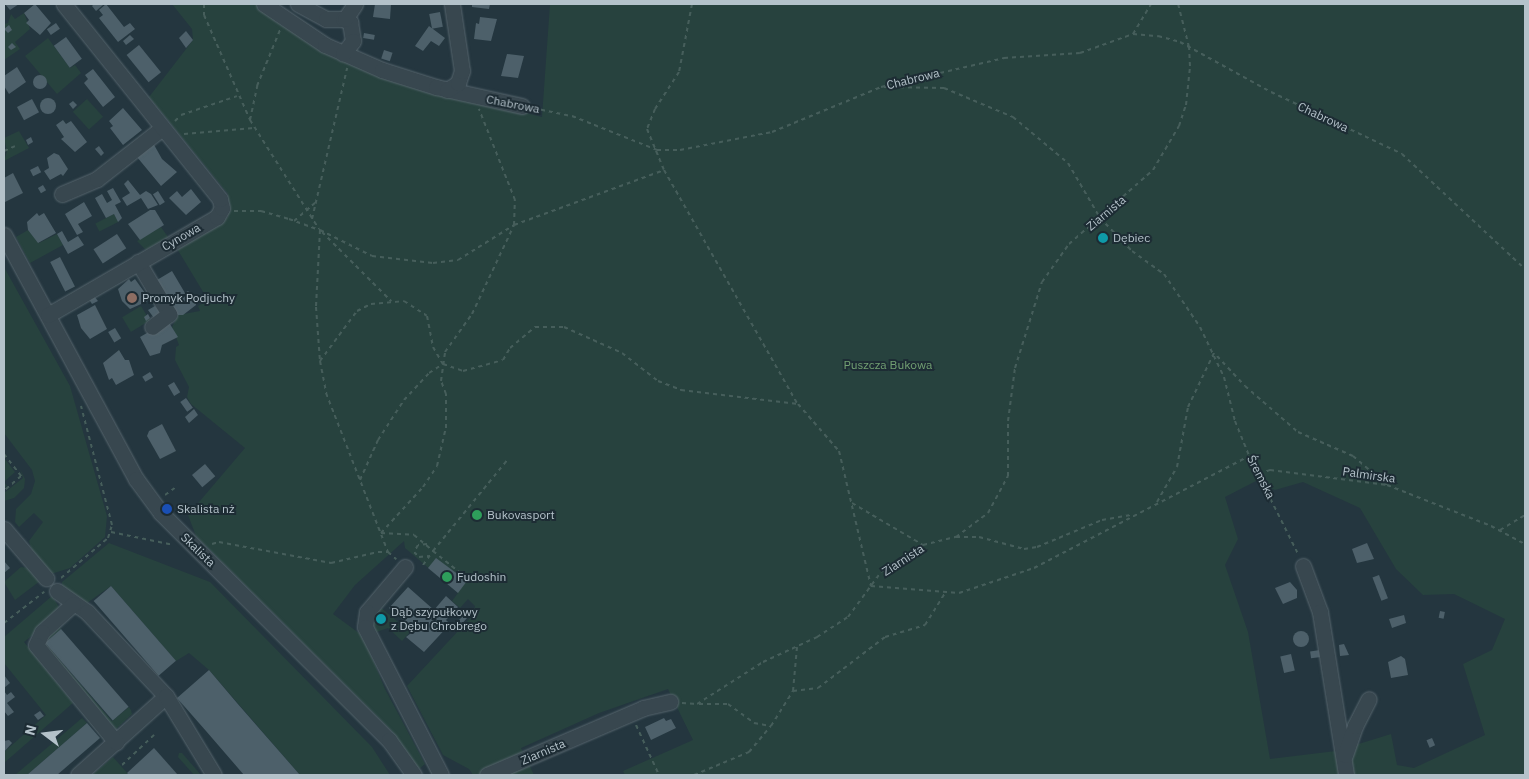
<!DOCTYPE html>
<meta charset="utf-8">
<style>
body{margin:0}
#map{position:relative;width:1529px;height:779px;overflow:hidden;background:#24363f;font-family:"IBM Plex Sans",sans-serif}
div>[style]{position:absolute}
.green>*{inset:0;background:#27423e;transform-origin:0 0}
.building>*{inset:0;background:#4d606a;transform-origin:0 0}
.round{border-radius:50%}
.path>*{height:2px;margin-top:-1px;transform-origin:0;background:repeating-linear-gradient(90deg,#465e5b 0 4px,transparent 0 8px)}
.roads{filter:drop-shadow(0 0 1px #56656d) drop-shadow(0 0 1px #56656d)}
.minor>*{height:15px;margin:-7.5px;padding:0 7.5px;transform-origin:7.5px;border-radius:7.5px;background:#38474f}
.dots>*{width:14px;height:14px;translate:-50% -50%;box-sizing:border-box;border:2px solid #1d2c34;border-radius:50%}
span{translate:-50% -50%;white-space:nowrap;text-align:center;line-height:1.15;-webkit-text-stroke:4px #1d2c34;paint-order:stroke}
.street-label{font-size:12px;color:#b4c2ca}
.poi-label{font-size:12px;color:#b4c2ca}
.left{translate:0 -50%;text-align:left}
.park-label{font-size:12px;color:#72a072}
.frame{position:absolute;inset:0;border:5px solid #b4c2ca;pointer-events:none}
.north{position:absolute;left:20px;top:709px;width:50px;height:50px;-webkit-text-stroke:4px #1d2c34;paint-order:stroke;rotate:285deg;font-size:14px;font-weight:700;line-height:20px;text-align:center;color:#b4c2ca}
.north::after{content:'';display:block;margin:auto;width:18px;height:22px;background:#b4c2ca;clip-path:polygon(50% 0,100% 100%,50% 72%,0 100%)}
</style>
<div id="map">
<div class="green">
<i style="clip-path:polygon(evenodd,172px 4px,258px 4px,323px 47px,451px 94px,542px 117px,550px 4px,1525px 4px,1525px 775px,625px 775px,623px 771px,693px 740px,668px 689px,599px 713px,521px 748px,534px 775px,473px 775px,469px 769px,443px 755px,407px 686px,472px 616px,475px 606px,468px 599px,460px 608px,452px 601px,458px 593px,405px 548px,404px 541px,355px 585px,333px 614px,363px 636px,385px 689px,425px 764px,419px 769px,391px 730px,196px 536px,188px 515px,245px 448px,191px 404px,187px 397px,189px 387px,175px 360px,176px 347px,179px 345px,172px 327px,178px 315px,200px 311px,198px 306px,208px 300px,176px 247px,228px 217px,228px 194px,149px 97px,193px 40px,192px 29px,172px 4px,1256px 481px,1275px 490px,1303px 482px,1360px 508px,1396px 569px,1423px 595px,1454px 594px,1505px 619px,1492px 650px,1463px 664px,1485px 735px,1414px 768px,1397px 765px,1391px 734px,1336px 751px,1270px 759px,1248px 632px,1225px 565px,1238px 539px,1225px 497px,1256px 481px)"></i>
<i style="clip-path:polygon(24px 13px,30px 29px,15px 42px,20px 49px,4px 60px,4px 24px,8px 23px,11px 14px,15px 19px)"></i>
<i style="clip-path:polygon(48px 38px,70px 68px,75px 65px,81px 73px,57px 94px,25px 56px)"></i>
<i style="left:87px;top:99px;width:24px;height:19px;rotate:48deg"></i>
<i style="clip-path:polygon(19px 131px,29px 148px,4px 161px,7px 151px,4px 138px)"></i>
<i style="left:114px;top:214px;width:9px;height:21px;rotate:63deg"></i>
<i style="clip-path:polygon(161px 227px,168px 237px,146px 250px,137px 241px)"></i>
<i style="clip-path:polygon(28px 230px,39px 243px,57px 234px,63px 245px,30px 263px,16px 237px)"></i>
<i style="clip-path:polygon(4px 267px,70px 386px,107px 516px,105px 537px,70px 568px,51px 574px,32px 551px,29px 541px,43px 522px,34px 513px,19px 527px,15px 522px,16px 509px,31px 494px,35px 481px,32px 470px,4px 433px)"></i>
<i style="left:141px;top:306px;width:17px;height:22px;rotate:59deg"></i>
<i style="clip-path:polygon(4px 458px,15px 472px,4px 482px,7px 486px,4px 488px)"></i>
<i style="clip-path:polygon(20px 469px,25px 479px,24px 488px,14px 498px,4px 501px,4px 493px,23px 478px)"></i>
<i style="clip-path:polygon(109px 543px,210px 582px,372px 747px,390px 775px,300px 775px,209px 670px,189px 653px,176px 661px,111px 586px,87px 603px,62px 587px,62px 582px)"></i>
<i style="clip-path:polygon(21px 567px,28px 568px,40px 581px,15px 600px,4px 582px)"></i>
<i style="clip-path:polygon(52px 596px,59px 607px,51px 620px,24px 642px,73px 703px,4px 763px,4px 752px,46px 715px,4px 663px,4px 637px)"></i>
<i style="clip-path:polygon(379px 606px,410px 632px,402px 641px,388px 628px,370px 634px,369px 623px)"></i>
<i style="clip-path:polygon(59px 626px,61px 629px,45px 643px,112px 721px,129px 707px,131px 710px,132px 714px,114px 731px,41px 642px)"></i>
<i style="clip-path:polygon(82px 718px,87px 723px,27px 775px,15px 775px)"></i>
<i style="clip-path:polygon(179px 753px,182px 753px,201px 775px,194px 775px,178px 757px)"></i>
<i style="clip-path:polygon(113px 757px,129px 775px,92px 775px)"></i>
</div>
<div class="building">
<i style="clip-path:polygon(5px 4px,19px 4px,10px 10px)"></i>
<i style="clip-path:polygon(35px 4px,51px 23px,40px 35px,26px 23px,29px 20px,24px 13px)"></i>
<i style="clip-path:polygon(94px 4px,102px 4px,103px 5px,96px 11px,92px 6px)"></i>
<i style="clip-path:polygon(106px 4px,124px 27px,130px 23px,135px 29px,118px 42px,99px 18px,103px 15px,99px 10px)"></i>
<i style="clip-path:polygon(375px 4px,391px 4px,390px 19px,373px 17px)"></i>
<i style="clip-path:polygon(472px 4px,490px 4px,489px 9px,472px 7px)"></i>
<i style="left:440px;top:12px;width:15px;height:11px;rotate:79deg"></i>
<i style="clip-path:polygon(480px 17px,497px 19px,491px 41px,474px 39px,476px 23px,479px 24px)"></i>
<i style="left:56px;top:23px;width:7px;height:11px;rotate:56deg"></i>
<i style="clip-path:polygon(9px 25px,12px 30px,8px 33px,4px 29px)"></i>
<i style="clip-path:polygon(429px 26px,445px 38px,439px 46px,431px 41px,423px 51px,415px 46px)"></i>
<i style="clip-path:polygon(186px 31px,193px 40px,186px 48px,179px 38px)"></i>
<i style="left:364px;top:33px;width:11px;height:5px;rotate:10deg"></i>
<i style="clip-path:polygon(130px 35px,134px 39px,126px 45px,123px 41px)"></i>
<i style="left:66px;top:37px;width:27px;height:15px;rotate:54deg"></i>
<i style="clip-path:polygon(12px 43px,16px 47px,11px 50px,8px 47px)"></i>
<i style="left:139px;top:45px;width:35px;height:16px;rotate:51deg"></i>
<i style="left:384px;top:50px;width:9px;height:9px;rotate:18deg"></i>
<i style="clip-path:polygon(507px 54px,524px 56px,518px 78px,501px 76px)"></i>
<i style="clip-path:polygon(17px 67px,26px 82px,9px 94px,4px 86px,4px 76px)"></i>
<i style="clip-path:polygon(93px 69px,115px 97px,103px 107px,84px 83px,88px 79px,85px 75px)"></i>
<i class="round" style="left:33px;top:75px;width:14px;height:14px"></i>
<i class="round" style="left:40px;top:98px;width:16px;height:16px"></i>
<i style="left:32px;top:99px;width:15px;height:17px;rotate:62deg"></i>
<i style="clip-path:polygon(73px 101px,77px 105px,73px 109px,69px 104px)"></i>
<i style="clip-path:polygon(123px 108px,142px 130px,123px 145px,110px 128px,113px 126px,109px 121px)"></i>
<i style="clip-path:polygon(63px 120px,66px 124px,71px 121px,87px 142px,75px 152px,61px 139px,64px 137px,56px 125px)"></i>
<i style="clip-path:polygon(31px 137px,33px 142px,28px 145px,26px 140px)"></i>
<i style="clip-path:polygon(153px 143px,162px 159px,177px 172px,161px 186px,137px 157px)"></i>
<i style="clip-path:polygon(99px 146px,104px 153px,101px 156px,95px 149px)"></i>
<i style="clip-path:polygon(54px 153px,59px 155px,68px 169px,63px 176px,61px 174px,50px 180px,44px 171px,49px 168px,47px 158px)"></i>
<i style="left:38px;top:166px;width:7px;height:9px;rotate:63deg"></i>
<i style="clip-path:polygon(13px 173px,23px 193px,5px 202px,4px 178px)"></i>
<i style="clip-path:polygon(128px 180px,140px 195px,146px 191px,151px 194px,158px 205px,148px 209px,141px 198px,127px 206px,122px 198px,130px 193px,124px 184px)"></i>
<i style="left:43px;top:185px;width:6px;height:6px;rotate:59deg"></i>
<i style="clip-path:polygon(113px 188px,121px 202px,115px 205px,122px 218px,118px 222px,114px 214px,106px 218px,95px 198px,102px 194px,107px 203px,112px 200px,107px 191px)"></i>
<i style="clip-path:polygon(191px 189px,201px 202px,186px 215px,169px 198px,177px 191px,182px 197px)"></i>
<i style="left:158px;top:191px;width:13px;height:6px;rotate:58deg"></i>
<i style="clip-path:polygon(84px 202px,92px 216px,78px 224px,83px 232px,77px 235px,65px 214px)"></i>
<i style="clip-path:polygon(150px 210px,155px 210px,164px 225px,140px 240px,128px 224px)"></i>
<i style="clip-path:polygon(37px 213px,39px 216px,44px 213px,56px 233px,38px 243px,28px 230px,27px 222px)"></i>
<i style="clip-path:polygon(62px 231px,68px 242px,78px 236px,84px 245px,68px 254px,57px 234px)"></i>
<i style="left:117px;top:234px;width:17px;height:28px;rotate:57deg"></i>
<i style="left:60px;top:257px;width:33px;height:11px;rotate:63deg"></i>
<i style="clip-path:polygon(172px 271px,185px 293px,188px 291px,195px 298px,196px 305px,183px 315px,178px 315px,157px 280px)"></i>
<i style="clip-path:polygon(129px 279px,131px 282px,135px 279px,150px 300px,130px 309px,122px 301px,118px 289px)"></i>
<i style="clip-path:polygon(94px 296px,98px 301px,92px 304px,89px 299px)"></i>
<i style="clip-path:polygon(95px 305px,107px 329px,90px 339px,81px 328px,77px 315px)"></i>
<i style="clip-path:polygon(155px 306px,161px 314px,154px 318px,148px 310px)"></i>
<i style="clip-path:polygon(148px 314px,150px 318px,146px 321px,144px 317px)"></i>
<i style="clip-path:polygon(168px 321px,178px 337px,162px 345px,160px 353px,150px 356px,140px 337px)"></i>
<i style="left:115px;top:328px;width:12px;height:8px;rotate:59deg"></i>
<i style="clip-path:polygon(119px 350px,125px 360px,129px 360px,134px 375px,116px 385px,112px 378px,109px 380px,103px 363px)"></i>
<i style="left:150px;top:372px;width:6px;height:9px;rotate:59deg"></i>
<i style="left:174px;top:382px;width:12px;height:7px;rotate:59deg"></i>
<i style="left:186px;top:398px;width:12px;height:7px;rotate:55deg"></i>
<i style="clip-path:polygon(194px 409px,198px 415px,189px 423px,185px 417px)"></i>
<i style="clip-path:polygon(162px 424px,176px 451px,160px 459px,147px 436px,149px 431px)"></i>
<i style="left:205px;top:464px;width:16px;height:17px;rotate:50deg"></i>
<i style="clip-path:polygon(1367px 543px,1374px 559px,1357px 563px,1352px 549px)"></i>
<i style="clip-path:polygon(436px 558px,467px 581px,458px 593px,428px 568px)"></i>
<i style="clip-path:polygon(4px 561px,10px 568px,4px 573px)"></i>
<i style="left:1379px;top:575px;width:25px;height:7px;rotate:69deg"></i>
<i style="clip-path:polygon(1290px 582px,1297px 590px,1297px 598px,1283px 604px,1275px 588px)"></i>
<i style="left:111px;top:586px;width:99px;height:23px;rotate:49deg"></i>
<i style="clip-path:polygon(408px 587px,434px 610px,446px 596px,458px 607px,446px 620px,450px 624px,424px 652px,406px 637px,415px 630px,389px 608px)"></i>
<i style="left:1440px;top:611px;width:5px;height:7px;rotate:11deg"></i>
<i style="clip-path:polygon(464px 615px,467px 618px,460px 626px,456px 623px)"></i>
<i style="clip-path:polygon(1404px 615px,1406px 623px,1392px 628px,1389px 619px)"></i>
<i style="left:61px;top:629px;width:103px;height:21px;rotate:49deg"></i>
<i class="round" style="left:1293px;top:631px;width:16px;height:16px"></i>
<i style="clip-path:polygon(1344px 644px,1349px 655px,1340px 656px,1339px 645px)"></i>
<i style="left:1320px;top:650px;width:7px;height:10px;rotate:82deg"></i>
<i style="left:1291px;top:654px;width:17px;height:11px;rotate:77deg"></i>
<i style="clip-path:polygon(1401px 656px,1405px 659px,1408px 675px,1391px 678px,1388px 662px)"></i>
<i style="clip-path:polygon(209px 670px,237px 703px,300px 775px,244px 775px,206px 731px,177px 698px)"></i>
<i style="clip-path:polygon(4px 675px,10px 683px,4px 688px)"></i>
<i style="clip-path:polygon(4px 691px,7px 695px,11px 692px,15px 697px,7px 703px,14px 712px,8px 716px,4px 711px)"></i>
<i style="clip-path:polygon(40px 711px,44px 716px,38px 720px,34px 715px)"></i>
<i style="clip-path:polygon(664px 718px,666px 721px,671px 719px,676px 728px,651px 740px,645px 727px)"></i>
<i style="clip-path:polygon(87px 723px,100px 738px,57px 775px,27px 775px)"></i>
<i style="left:1432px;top:738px;width:8px;height:6px;rotate:67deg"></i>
<i style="clip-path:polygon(9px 740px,12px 743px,4px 752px,4px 741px)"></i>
<i style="clip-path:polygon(154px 748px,178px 775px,129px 775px,127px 773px)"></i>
</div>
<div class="path">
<i style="left:204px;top:4px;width:11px;rotate:90deg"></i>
<i style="left:204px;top:15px;width:115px;rotate:66.3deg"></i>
<i style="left:250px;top:120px;width:129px;rotate:57.7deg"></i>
<i style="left:692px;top:4px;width:69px;rotate:100.8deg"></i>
<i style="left:679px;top:72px;width:44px;rotate:123deg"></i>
<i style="left:655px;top:109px;width:22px;rotate:112deg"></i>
<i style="left:647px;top:129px;width:44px;rotate:67.5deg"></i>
<i style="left:664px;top:170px;width:268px;rotate:60.3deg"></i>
<i style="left:1133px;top:34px;width:35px;rotate:-59deg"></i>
<i style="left:884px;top:87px;width:60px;rotate:1deg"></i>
<i style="left:944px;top:88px;width:75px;rotate:22.8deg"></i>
<i style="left:1013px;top:117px;width:72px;rotate:39.9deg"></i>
<i style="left:1068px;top:163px;width:64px;rotate:59.8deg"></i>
<i style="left:1100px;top:218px;width:46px;rotate:45.9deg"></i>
<i style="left:1132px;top:251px;width:39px;rotate:36deg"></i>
<i style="left:1164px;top:274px;width:64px;rotate:55.8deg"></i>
<i style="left:1200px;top:327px;width:55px;rotate:64.4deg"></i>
<i style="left:1224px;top:377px;width:45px;rotate:76deg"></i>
<i style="left:1235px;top:421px;width:38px;rotate:68deg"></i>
<i style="left:1249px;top:456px;width:110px;rotate:63.4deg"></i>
<i style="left:533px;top:108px;width:40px;rotate:12deg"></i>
<i style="left:572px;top:116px;width:92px;rotate:21.8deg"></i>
<i style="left:657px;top:150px;width:23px"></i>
<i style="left:680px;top:150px;width:94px;rotate:-11.1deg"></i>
<i style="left:772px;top:132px;width:118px;rotate:-22.4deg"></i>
<i style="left:881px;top:87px;width:61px;rotate:-13.3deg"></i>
<i style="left:940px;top:73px;width:66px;rotate:-13.2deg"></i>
<i style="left:1004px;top:58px;width:76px;rotate:-3.8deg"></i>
<i style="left:1080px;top:53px;width:56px;rotate:-19.7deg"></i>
<i style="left:1133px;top:34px;width:25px;rotate:5deg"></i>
<i style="left:1158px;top:36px;width:23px;rotate:15deg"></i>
<i style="left:1180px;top:42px;width:104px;rotate:28.8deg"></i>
<i style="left:1271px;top:92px;width:145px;rotate:25.3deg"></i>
<i style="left:1402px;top:154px;width:168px;rotate:43.1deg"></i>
<i style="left:250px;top:120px;width:35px;rotate:-78deg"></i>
<i style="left:257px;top:86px;width:61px;rotate:-67.7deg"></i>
<i style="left:175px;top:121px;width:8px;rotate:-45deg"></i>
<i style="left:181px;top:115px;width:59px;rotate:-18.7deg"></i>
<i style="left:184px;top:134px;width:70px;rotate:-4.9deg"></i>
<i style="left:4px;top:151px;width:12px;rotate:-24deg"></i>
<i style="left:234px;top:211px;width:27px"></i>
<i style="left:261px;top:211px;width:29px;rotate:16deg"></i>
<i style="left:289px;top:219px;width:33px;rotate:20deg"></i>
<i style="left:320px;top:230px;width:58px;rotate:26.6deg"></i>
<i style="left:372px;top:256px;width:61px;rotate:6.5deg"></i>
<i style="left:433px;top:263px;width:25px;rotate:-7deg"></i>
<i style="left:458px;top:260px;width:66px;rotate:-32deg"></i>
<i style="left:514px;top:225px;width:160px;rotate:-20.1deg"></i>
<i style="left:312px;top:219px;width:155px;rotate:-76.9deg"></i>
<i style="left:294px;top:221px;width:28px;rotate:-41deg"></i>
<i style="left:320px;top:230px;width:77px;rotate:93deg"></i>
<i style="left:316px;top:307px;width:54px;rotate:85.8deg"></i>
<i style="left:320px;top:361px;width:33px;rotate:79deg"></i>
<i style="left:326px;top:393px;width:171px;rotate:68.7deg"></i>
<i style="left:322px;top:232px;width:98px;rotate:45deg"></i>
<i style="left:1217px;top:356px;width:41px;rotate:47deg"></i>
<i style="left:1245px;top:386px;width:70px;rotate:41deg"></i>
<i style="left:1298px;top:432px;width:60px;rotate:23.6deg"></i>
<i style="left:1353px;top:456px;width:45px;rotate:40.5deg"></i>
<i style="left:320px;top:361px;width:62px;rotate:-53.5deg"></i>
<i style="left:357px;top:311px;width:16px;rotate:-27deg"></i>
<i style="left:371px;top:304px;width:33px;rotate:-5deg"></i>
<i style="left:404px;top:301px;width:27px;rotate:33deg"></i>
<i style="left:427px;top:316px;width:32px;rotate:79deg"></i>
<i style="left:433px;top:347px;width:20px;rotate:60deg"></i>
<i style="left:443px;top:364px;width:21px;rotate:19deg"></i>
<i style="left:463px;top:371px;width:41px;rotate:-15.4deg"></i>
<i style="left:503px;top:360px;width:14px;rotate:-60deg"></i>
<i style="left:510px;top:348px;width:33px;rotate:-40deg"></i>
<i style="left:535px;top:327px;width:29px"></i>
<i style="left:564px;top:327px;width:64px;rotate:24.1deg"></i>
<i style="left:622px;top:353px;width:46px;rotate:37.9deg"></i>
<i style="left:658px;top:381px;width:25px;rotate:21deg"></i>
<i style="left:681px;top:390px;width:118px;rotate:6.8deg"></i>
<i style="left:798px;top:404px;width:62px;rotate:48.9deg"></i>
<i style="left:839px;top:451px;width:139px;rotate:76.7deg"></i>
<i style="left:4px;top:454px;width:28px;rotate:52deg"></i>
<i style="left:21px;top:476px;width:23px;rotate:139deg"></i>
<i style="left:1259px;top:474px;width:12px;rotate:-20deg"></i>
<i style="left:1270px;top:470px;width:118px;rotate:7.3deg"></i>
<i style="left:1387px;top:485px;width:112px;rotate:21.5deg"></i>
<i style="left:1491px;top:526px;width:38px;rotate:28deg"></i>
<i style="left:360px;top:480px;width:44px;rotate:-65.8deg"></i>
<i style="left:378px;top:440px;width:48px;rotate:-57deg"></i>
<i style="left:404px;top:400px;width:37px;rotate:-47deg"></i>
<i style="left:429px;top:373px;width:17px;rotate:-33deg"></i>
<i style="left:165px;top:495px;width:14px;rotate:-36deg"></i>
<i style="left:1157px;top:502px;width:40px;rotate:-60.3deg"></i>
<i style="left:1177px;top:467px;width:61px;rotate:-79.6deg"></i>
<i style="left:1188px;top:407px;width:60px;rotate:-64.3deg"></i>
<i style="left:852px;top:503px;width:82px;rotate:30.6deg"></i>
<i style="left:1500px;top:530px;width:29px;rotate:-31deg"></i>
<i style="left:111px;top:532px;width:64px;rotate:11.7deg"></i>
<i style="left:381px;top:533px;width:62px;rotate:-47.6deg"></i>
<i style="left:423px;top:487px;width:25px;rotate:-56deg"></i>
<i style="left:437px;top:466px;width:39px;rotate:-77deg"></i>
<i style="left:446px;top:428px;width:34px;rotate:-90deg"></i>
<i style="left:446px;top:394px;width:14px;rotate:-111deg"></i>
<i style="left:441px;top:381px;width:29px;rotate:-82deg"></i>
<i style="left:445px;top:352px;width:47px;rotate:-54.6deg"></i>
<i style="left:472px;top:314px;width:98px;rotate:-64.7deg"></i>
<i style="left:514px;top:225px;width:25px;rotate:-88deg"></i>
<i style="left:515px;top:200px;width:98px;rotate:-111.6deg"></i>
<i style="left:381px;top:533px;width:33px;rotate:3deg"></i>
<i style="left:414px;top:535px;width:25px;rotate:40deg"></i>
<i style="left:433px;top:551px;width:119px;rotate:-50.8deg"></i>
<i style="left:956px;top:537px;width:23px"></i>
<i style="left:979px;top:537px;width:47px;rotate:14.9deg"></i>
<i style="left:1024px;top:549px;width:13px;rotate:-9deg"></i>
<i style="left:1037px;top:547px;width:70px;rotate:-22.6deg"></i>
<i style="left:1102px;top:520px;width:29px;rotate:-10deg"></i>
<i style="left:212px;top:544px;width:7px;rotate:-16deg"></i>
<i style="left:219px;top:542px;width:114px;rotate:10.6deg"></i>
<i style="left:331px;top:563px;width:48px;rotate:-13.2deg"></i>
<i style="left:378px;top:552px;width:10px"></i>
<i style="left:388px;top:552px;width:11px;rotate:41deg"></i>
<i style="left:427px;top:544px;width:9px;rotate:174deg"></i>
<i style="left:418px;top:545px;width:8px;rotate:120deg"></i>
<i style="left:414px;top:552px;width:7px;rotate:45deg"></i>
<i style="left:419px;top:557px;width:10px;rotate:-6deg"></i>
<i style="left:423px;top:565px;width:17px;rotate:-54deg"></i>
<i style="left:433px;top:551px;width:46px;rotate:38.9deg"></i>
<i style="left:61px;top:578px;width:62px;rotate:-40.4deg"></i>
<i style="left:108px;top:538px;width:14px;rotate:-73deg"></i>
<i style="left:112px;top:525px;width:123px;rotate:-104.6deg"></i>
<i style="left:871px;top:586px;width:88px;rotate:4.5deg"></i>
<i style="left:959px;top:593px;width:79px;rotate:-18.4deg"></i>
<i style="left:1034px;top:568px;width:242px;rotate:-27.5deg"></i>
<i style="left:4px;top:623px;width:51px;rotate:-37.8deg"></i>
<i style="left:793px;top:691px;width:44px;rotate:-84.8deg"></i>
<i style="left:682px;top:703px;width:15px;rotate:4deg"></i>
<i style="left:697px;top:704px;width:78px;rotate:-32.5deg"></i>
<i style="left:763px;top:662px;width:60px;rotate:-24.8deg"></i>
<i style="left:817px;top:637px;width:37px;rotate:-33deg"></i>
<i style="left:848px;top:617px;width:56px;rotate:-53.7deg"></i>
<i style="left:881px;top:572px;width:50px;rotate:-32.7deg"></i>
<i style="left:923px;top:545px;width:34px;rotate:-14deg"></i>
<i style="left:956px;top:537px;width:40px;rotate:-37deg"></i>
<i style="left:988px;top:513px;width:42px;rotate:-61.6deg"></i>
<i style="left:1008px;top:476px;width:55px;rotate:-90deg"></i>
<i style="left:1008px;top:421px;width:53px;rotate:-82.5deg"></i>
<i style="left:1015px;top:368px;width:90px;rotate:-72.6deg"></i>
<i style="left:1042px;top:282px;width:47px;rotate:-54.6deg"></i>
<i style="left:1069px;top:244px;width:112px;rotate:-41.4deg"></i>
<i style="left:1153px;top:170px;width:51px;rotate:-59.4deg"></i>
<i style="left:1179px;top:126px;width:22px;rotate:-72deg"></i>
<i style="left:1186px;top:105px;width:39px;rotate:-84deg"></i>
<i style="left:1190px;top:66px;width:19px;rotate:-93deg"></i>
<i style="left:1189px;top:47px;width:44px;rotate:-104.3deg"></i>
<i style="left:699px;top:704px;width:29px"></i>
<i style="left:728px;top:704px;width:32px;rotate:36deg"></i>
<i style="left:754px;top:723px;width:17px;rotate:10deg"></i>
<i style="left:636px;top:725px;width:55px;rotate:65.3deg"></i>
<i style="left:122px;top:765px;width:44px;rotate:-43.2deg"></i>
<i style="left:694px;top:775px;width:60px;rotate:-22.7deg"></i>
<i style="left:749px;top:752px;width:34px;rotate:-50deg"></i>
<i style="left:771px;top:726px;width:41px;rotate:-57.8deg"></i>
<i style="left:793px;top:691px;width:25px;rotate:-7deg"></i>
<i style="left:818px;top:688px;width:84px;rotate:-37.3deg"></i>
<i style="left:885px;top:637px;width:42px;rotate:-16.7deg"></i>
<i style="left:925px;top:625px;width:39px;rotate:-58deg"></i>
</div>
<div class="roads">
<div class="minor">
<i style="left:264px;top:4px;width:73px;rotate:33.9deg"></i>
<i style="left:325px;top:45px;width:62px;rotate:23.7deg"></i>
<i style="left:382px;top:70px;width:57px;rotate:17.5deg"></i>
<i style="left:436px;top:87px;width:88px;rotate:12.5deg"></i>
<i style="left:298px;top:4px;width:32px;rotate:28deg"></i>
<i style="left:326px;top:19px;width:17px"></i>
<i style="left:343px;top:19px;width:8px;rotate:23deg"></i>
<i style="left:350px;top:22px;width:19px;rotate:81deg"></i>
<i style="left:353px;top:41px;width:16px;rotate:128deg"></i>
<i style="left:345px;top:19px;width:18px;rotate:-56deg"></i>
<i style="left:447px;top:90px;width:13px;rotate:-32deg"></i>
<i style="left:458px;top:83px;width:13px;rotate:-72deg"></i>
<i style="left:462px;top:71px;width:68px;rotate:-98.5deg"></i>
<i style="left:62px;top:194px;width:38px;rotate:-23deg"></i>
<i style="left:97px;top:179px;width:83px;rotate:-38.1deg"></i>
<i style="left:4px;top:235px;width:277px;rotate:61.6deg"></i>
<i style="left:136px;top:479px;width:42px;rotate:53.7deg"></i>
<i style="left:161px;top:513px;width:322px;rotate:44.9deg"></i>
<i style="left:389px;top:740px;width:43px;rotate:54.5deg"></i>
<i style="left:138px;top:262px;width:61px;rotate:59.2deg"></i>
<i style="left:169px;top:314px;width:21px;rotate:143deg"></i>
<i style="left:48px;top:315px;width:195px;rotate:-30.1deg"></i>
<i style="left:217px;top:217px;width:10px;rotate:-61deg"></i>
<i style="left:222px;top:208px;width:9px;rotate:-103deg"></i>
<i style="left:220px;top:199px;width:250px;rotate:-128.7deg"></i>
<i style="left:4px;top:529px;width:65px;rotate:49.4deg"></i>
<i style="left:1303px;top:566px;width:49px;rotate:69.7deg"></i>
<i style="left:1320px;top:612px;width:165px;rotate:80.9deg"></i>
<i style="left:405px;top:567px;width:59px;rotate:130.2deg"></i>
<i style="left:367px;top:612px;width:15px;rotate:98deg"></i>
<i style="left:365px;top:627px;width:166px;rotate:62.8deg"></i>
<i style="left:57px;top:591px;width:37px;rotate:35deg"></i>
<i style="left:87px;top:612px;width:115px;rotate:46.8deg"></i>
<i style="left:166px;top:696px;width:118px;rotate:138.1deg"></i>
<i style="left:73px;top:604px;width:42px;rotate:137.9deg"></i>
<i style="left:42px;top:632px;width:14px;rotate:115deg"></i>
<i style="left:36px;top:645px;width:126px;rotate:50.5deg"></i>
<i style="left:166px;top:696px;width:92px;rotate:58.7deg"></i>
<i style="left:1345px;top:755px;width:31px;rotate:-71deg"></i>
<i style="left:1355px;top:726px;width:30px;rotate:-63deg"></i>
<i style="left:487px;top:775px;width:170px;rotate:-23.2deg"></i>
<i style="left:643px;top:708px;width:28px;rotate:-13deg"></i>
</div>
</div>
<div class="dots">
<i style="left:1103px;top:238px;background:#0f9aa8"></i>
<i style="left:132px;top:298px;background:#8d6e63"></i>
<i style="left:167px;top:509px;background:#1a4fb4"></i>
<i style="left:477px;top:515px;background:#2e9e5b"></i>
<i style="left:447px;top:577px;background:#2e9e5b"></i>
<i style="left:381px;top:619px;background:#0f9aa8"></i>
</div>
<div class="street-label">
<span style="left:913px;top:79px;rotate:-14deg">Chabrowa</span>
<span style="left:513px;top:104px;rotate:11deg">Chabrowa</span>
<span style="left:1323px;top:117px;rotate:25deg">Chabrowa</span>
<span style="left:1106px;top:213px;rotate:-40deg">Ziarnista</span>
<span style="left:181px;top:237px;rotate:-30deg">Cynowa</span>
<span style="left:1369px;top:475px;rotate:8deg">Palmirska</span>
<span style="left:1261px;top:477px;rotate:63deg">Śremska</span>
<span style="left:198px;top:550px;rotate:44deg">Skalista</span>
<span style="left:903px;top:560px;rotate:-33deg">Ziarnista</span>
<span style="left:543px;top:752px;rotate:-23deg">Ziarnista</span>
</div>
<div class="poi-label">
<span class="left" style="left:1113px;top:238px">Dębiec</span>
<span class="left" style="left:142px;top:298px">Promyk Podjuchy</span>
<span class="left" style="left:177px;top:509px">Skalista nż</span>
<span class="left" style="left:487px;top:515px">Bukovasport</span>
<span class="left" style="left:457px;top:577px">Fudoshin</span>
<span class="left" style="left:391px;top:619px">Dąb szypułkowy<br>z Dębu Chrobrego</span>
</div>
<div class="park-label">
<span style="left:888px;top:365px">Puszcza Bukowa</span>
</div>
<div class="frame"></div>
<div class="north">N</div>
</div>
